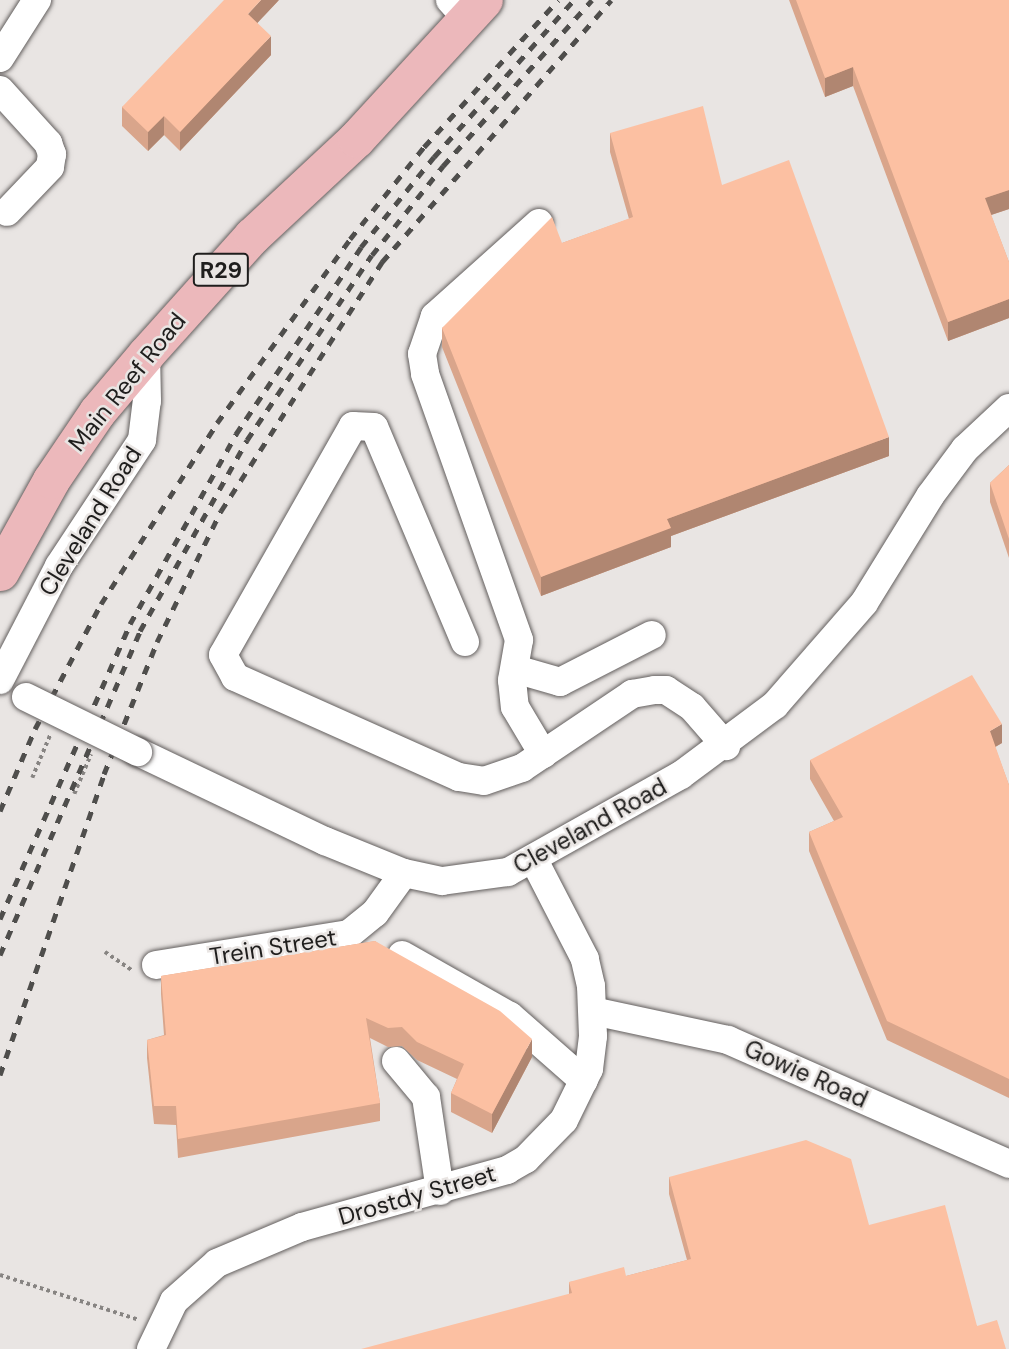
<!DOCTYPE html>
<style>
body{margin:0}
#map{position:relative;width:1009px;height:1349px;overflow:hidden;background:#e9e5e3;font-family:"DM Sans",sans-serif}
div>[style]{position:absolute}
.path>*{height:3.5px;margin-top:-1.75px;transform-origin:0;background:repeating-linear-gradient(90deg,#878482 0 3.5px,transparent 0 7px)}
.roads{filter:drop-shadow(0 0 2px #635f5e) drop-shadow(0 0 2px #635f5e)}
.minor>*{height:28px;margin:-14px;padding:0 14px;transform-origin:14px;border-radius:14px;background:#fff}
.major>*{height:37px;margin:-18.5px;padding:0 18.5px;transform-origin:18.5px;border-radius:18.5px;background:#ecb8bb}
.rail>*{height:5px;margin-top:-2.5px;transform-origin:0;background:repeating-linear-gradient(90deg,#4f4e4c 0 9px,transparent 0 18px)}
.bridges{filter:drop-shadow(0 0 2px #635f5e) drop-shadow(0 0 2px #635f5e)}
.minor-bridge>*{height:28px;margin:-14px;padding:0 14px;transform-origin:14px;border-radius:14px;background:#fff}
.wall>*{inset:0;background:#d9a58b}
.shaded-wall>*{inset:0;background:#b08671}
.building>*{inset:0;background:#fcc0a2}
span{translate:-50% -50%;white-space:nowrap;text-align:center;line-height:1.15;-webkit-text-stroke:5px #e9e5e3;paint-order:stroke}
.shield-label span{padding:2px 5px;background:#e9e5e3;border:2px solid;border-radius:5px;-webkit-text-stroke-width:0}
.shield-label{font-size:23px;color:#1f1e1d;font-weight:700}
.street-label{font-size:24px;color:#1f1e1d}
</style>
<div id="map">
<div class="path">
<i style="left:32px;top:778px;width:47px;rotate:-67.3deg"></i>
<i style="left:74px;top:794px;width:43px;rotate:-67deg"></i>
<i style="left:105px;top:952px;width:32px;rotate:34deg"></i>
<i style="left:0;top:1275px;width:146px;rotate:17.9deg"></i>
</div>
<div class="roads">
<div class="minor">
<i style="left:450px;top:0;width:25px;rotate:48deg"></i>
<i style="left:0;top:58px;width:69px;rotate:-57.5deg"></i>
<i style="left:0;top:90px;width:72px;rotate:47.8deg"></i>
<i style="left:48px;top:143px;width:12px;rotate:70deg"></i>
<i style="left:52px;top:154px;width:13px;rotate:99deg"></i>
<i style="left:50px;top:167px;width:62px;rotate:133.7deg"></i>
<i style="left:539px;top:223px;width:140px;rotate:138.2deg"></i>
<i style="left:435px;top:316px;width:40px;rotate:108.9deg"></i>
<i style="left:422px;top:354px;width:20px;rotate:81deg"></i>
<i style="left:425px;top:374px;width:282px;rotate:70.5deg"></i>
<i style="left:519px;top:640px;width:41px;rotate:99.9deg"></i>
<i style="left:512px;top:680px;width:27px;rotate:84deg"></i>
<i style="left:515px;top:707px;width:55px;rotate:59.2deg"></i>
<i style="left:465px;top:642px;width:233px;rotate:-112.9deg"></i>
<i style="left:374px;top:427px;width:21px;rotate:-177deg"></i>
<i style="left:353px;top:426px;width:263px;rotate:119.6deg"></i>
<i style="left:223px;top:655px;width:25px;rotate:61deg"></i>
<i style="left:235px;top:677px;width:245px;rotate:24.1deg"></i>
<i style="left:459px;top:777px;width:25px;rotate:9deg"></i>
<i style="left:484px;top:781px;width:40px;rotate:-18.9deg"></i>
<i style="left:522px;top:768px;width:133px;rotate:-33.9deg"></i>
<i style="left:632px;top:694px;width:23px;rotate:-10deg"></i>
<i style="left:655px;top:690px;width:11px"></i>
<i style="left:666px;top:690px;width:31px;rotate:33deg"></i>
<i style="left:692px;top:707px;width:52px;rotate:48.9deg"></i>
<i style="left:515px;top:669px;width:47px;rotate:16.1deg"></i>
<i style="left:560px;top:682px;width:103px;rotate:-27.1deg"></i>
<i style="left:0;top:680px;width:128px;rotate:-62.6deg"></i>
<i style="left:59px;top:566px;width:151px;rotate:-56.6deg"></i>
<i style="left:142px;top:440px;width:39px;rotate:-83deg"></i>
<i style="left:147px;top:401px;width:47px;rotate:-91.2deg"></i>
<i style="left:138px;top:752px;width:207px;rotate:25.5deg"></i>
<i style="left:325px;top:841px;width:85px;rotate:22.1deg"></i>
<i style="left:404px;top:873px;width:39px;rotate:12deg"></i>
<i style="left:442px;top:881px;width:67px;rotate:-7.8deg"></i>
<i style="left:508px;top:872px;width:198px;rotate:-29.3deg"></i>
<i style="left:681px;top:775px;width:117px;rotate:-36.7deg"></i>
<i style="left:775px;top:705px;width:135px;rotate:-48.9deg"></i>
<i style="left:864px;top:603px;width:126px;rotate:-58.3deg"></i>
<i style="left:930px;top:496px;width:59px;rotate:-53.3deg"></i>
<i style="left:965px;top:449px;width:60px;rotate:-43deg"></i>
<i style="left:402px;top:955px;width:124px;rotate:29.5deg"></i>
<i style="left:510px;top:1016px;width:98px;rotate:41.3deg"></i>
<i style="left:156px;top:965px;width:195px;rotate:-9.1deg"></i>
<i style="left:349px;top:934px;width:33px;rotate:-39deg"></i>
<i style="left:375px;top:913px;width:49px;rotate:-54.1deg"></i>
<i style="left:593px;top:1011px;width:138px;rotate:12.1deg"></i>
<i style="left:728px;top:1040px;width:307px;rotate:23.8deg"></i>
<i style="left:396px;top:1061px;width:47px;rotate:50.2deg"></i>
<i style="left:426px;top:1097px;width:95px;rotate:81.5deg"></i>
<i style="left:151px;top:1349px;width:53px;rotate:-64.4deg"></i>
<i style="left:174px;top:1301px;width:57px;rotate:-41.5deg"></i>
<i style="left:217px;top:1263px;width:92px;rotate:-23deg"></i>
<i style="left:302px;top:1227px;width:213px;rotate:-15.5deg"></i>
<i style="left:507px;top:1170px;width:22px;rotate:-30deg"></i>
<i style="left:526px;top:1159px;width:54px;rotate:-45.7deg"></i>
<i style="left:564px;top:1120px;width:57px;rotate:-63.9deg"></i>
<i style="left:589px;top:1069px;width:33px;rotate:-83deg"></i>
<i style="left:593px;top:1036px;width:50px;rotate:-92.3deg"></i>
<i style="left:591px;top:986px;width:28px;rotate:-103deg"></i>
<i style="left:585px;top:959px;width:111px;rotate:-117.3deg"></i>
</div>
<div class="major">
<i style="left:0;top:572px;width:105px;rotate:-61deg"></i>
<i style="left:51px;top:480px;width:82px;rotate:-55.9deg"></i>
<i style="left:97px;top:412px;width:76px;rotate:-49.8deg"></i>
<i style="left:146px;top:354px;width:159px;rotate:-48.1deg"></i>
<i style="left:252px;top:236px;width:142px;rotate:-43deg"></i>
<i style="left:356px;top:139px;width:189px;rotate:-47.4deg"></i>
</div>
</div>
<div class="rail">
<i style="left:0;top:811px;width:89px;rotate:-66.9deg"></i>
<i style="left:35px;top:729px;width:141px;rotate:-62.2deg"></i>
<i style="left:101px;top:604px;width:215px;rotate:-57.3deg"></i>
<i style="left:217px;top:423px;width:227px;rotate:-54.1deg"></i>
<i style="left:350px;top:239px;width:118px;rotate:-51.2deg"></i>
<i style="left:424px;top:147px;width:199px;rotate:-47.6deg"></i>
<i style="left:0;top:919px;width:322px;rotate:-66.2deg"></i>
<i style="left:130px;top:624px;width:218px;rotate:-60.8deg"></i>
<i style="left:236px;top:434px;width:225px;rotate:-56.2deg"></i>
<i style="left:361px;top:247px;width:116px;rotate:-51deg"></i>
<i style="left:434px;top:157px;width:210px;rotate:-48.3deg"></i>
<i style="left:0;top:955px;width:353px;rotate:-66.6deg"></i>
<i style="left:140px;top:631px;width:219px;rotate:-60.7deg"></i>
<i style="left:247px;top:440px;width:223px;rotate:-56deg"></i>
<i style="left:372px;top:255px;width:114px;rotate:-51.4deg"></i>
<i style="left:443px;top:166px;width:223px;rotate:-48.1deg"></i>
<i style="left:0;top:1075px;width:318px;rotate:-70.9deg"></i>
<i style="left:104px;top:774px;width:142px;rotate:-68.1deg"></i>
<i style="left:157px;top:642px;width:146px;rotate:-64deg"></i>
<i style="left:221px;top:511px;width:297px;rotate:-57.1deg"></i>
<i style="left:382px;top:262px;width:348px;rotate:-48.8deg"></i>
</div>
<div class="bridges">
<div class="minor-bridge">
<i style="left:26px;top:697px;width:125px;rotate:26.2deg"></i>
</div>
</div>
<div class="wall">
<i style="clip-path:polygon(279px 0,257px 23px,271px 55px,180px 151px,164px 135px,148px 151px,122px 126px,122px 107px)"></i>
<i style="clip-path:polygon(789px 0,1009px 0,1009px 209px,991px 215px,1009px 262px,1009px 318px,948px 341px,853px 86px,825px 97px)"></i>
<i style="clip-path:polygon(610px 133px,722px 185px,889px 456px,671px 536px,671px 547px,541px 596px,442px 347px,442px 328px,562px 243px,629px 219px,610px 152px)"></i>
<i style="clip-path:polygon(1009px 465px,1009px 558px,990px 502px,990px 483px)"></i>
<i style="clip-path:polygon(1002px 743px,995px 747px,1009px 785px,1009px 1098px,887px 1040px,809px 851px,809px 832px,834px 821px,810px 779px,810px 760px)"></i>
<i style="clip-path:polygon(375px 941px,532px 1057px,492px 1133px,451px 1112px,451px 1093px,457px 1079px,417px 1060px,402px 1046px,388px 1047px,370px 1038px,380px 1103px,380px 1121px,178px 1158px,176px 1125px,154px 1124px,147px 1058px,147px 1040px,164px 1035px,161px 994px,161px 976px)"></i>
<i style="clip-path:polygon(669px 1177px,869px 1225px,977px 1326px,569px 1294px,569px 1282px,626px 1276px,687px 1260px,669px 1194px)"></i>
</div>
<div class="shaded-wall">
<i style="clip-path:polygon(261px 0,279px 0,248px 33px,248px 14px)"></i>
<i style="clip-path:polygon(271px 36px,271px 55px,180px 151px,180px 132px)"></i>
<i style="clip-path:polygon(853px 67px,853px 86px,825px 97px,825px 78px)"></i>
<i style="clip-path:polygon(164px 116px,164px 135px,148px 151px,148px 132px)"></i>
<i style="clip-path:polygon(1009px 190px,1009px 209px,985px 217px,985px 198px)"></i>
<i style="clip-path:polygon(1009px 299px,1009px 318px,948px 341px,948px 322px)"></i>
<i style="clip-path:polygon(889px 437px,889px 456px,671px 536px,671px 547px,541px 596px,541px 577px,667px 519px)"></i>
<i style="clip-path:polygon(1002px 724px,1002px 743px,990px 750px,990px 731px)"></i>
<i style="clip-path:polygon(532px 1039px,532px 1057px,492px 1133px,492px 1114px)"></i>
</div>
<div class="building">
<i style="clip-path:polygon(224px 0,261px 0,248px 14px,271px 36px,180px 132px,164px 116px,148px 132px,122px 107px)"></i>
<i style="clip-path:polygon(796px 0,1009px 0,1009px 190px,985px 198px,1009px 262px,1009px 299px,948px 322px,853px 67px,825px 78px)"></i>
<i style="clip-path:polygon(703px 106px,722px 185px,789px 160px,889px 437px,667px 519px,671px 528px,541px 577px,442px 328px,552px 217px,562px 243px,633px 217px,610px 133px)"></i>
<i style="clip-path:polygon(1009px 465px,1009px 539px,990px 483px)"></i>
<i style="clip-path:polygon(972px 675px,1002px 724px,990px 731px,1009px 785px,1009px 1079px,887px 1021px,809px 832px,843px 817px,810px 760px)"></i>
<i style="clip-path:polygon(375px 941px,500px 1011px,532px 1039px,492px 1114px,451px 1093px,464px 1064px,417px 1042px,402px 1027px,388px 1028px,366px 1018px,380px 1103px,178px 1139px,176px 1106px,154px 1106px,147px 1040px,166px 1035px,161px 976px)"></i>
<i style="clip-path:polygon(806px 1140px,851px 1159px,869px 1225px,945px 1205px,977px 1326px,997px 1320px,1006px 1349px,361px 1349px,572px 1293px,569px 1282px,624px 1267px,626px 1276px,691px 1259px,669px 1177px)"></i>
</div>
<div class="shield-label">
<span style="left:221px;top:270px">R29</span>
</div>
<div class="street-label">
<span style="left:127px;top:382px;rotate:-51deg">Main Reef Road</span>
<span style="left:90px;top:521px;rotate:-58deg">Cleveland Road</span>
<span style="left:590px;top:826px;rotate:-29deg">Cleveland Road</span>
<span style="left:273px;top:947px;rotate:-9deg">Trein Street</span>
<span style="left:806px;top:1074px;rotate:24deg">Gowie Road</span>
<span style="left:417px;top:1195px;rotate:-16deg">Drostdy Street</span>
</div>
</div>
